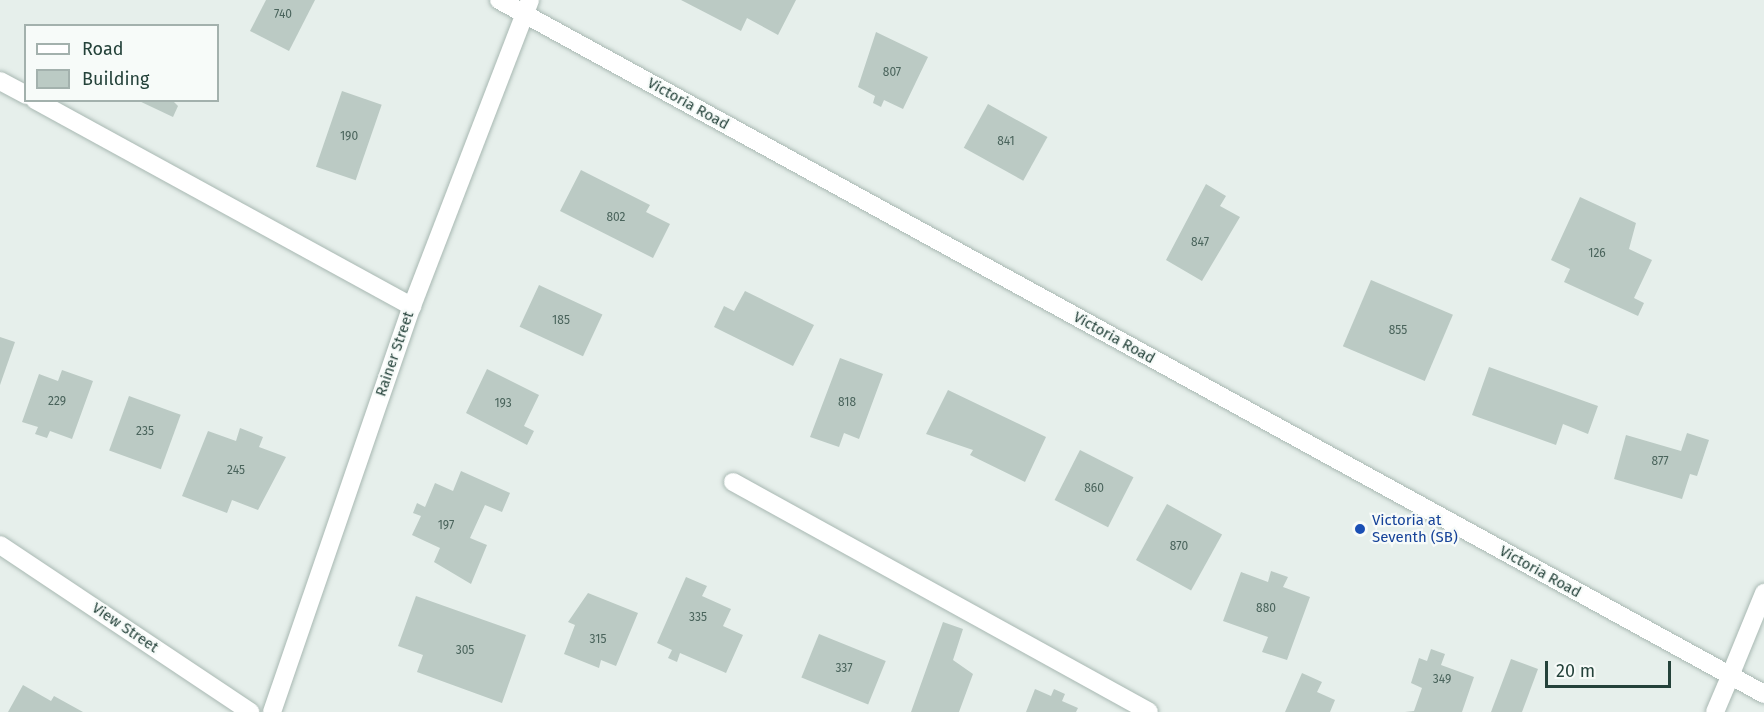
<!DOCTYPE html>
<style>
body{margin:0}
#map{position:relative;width:1764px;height:712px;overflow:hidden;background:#e6efeb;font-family:"Fira Sans",sans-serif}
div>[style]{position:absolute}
.building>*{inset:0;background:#bbcac4;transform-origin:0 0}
.roads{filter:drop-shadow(0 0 2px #a8b8b2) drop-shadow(0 0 2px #a8b8b2)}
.lane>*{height:18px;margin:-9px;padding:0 9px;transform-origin:9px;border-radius:9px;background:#fff}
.street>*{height:18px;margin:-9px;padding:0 9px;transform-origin:9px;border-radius:9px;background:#fff}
.secondary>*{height:18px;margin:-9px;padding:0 9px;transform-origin:9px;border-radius:9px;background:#fff}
.dots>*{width:16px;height:16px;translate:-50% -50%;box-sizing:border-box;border:3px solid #f7fbf9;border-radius:50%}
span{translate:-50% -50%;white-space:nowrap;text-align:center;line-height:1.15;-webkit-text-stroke:4.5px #f7fbf9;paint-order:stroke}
.number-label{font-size:12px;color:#4a645c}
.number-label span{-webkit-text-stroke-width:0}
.street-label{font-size:15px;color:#24423a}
.transit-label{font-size:15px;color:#164399}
.left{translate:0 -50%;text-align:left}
.legend{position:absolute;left:24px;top:24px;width:195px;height:78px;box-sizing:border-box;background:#f7fbf9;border:2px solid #a3b1ad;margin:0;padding:8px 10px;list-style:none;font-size:18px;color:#24423a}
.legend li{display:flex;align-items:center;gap:12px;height:30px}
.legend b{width:30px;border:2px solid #a3b1ad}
.scale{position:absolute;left:1545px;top:661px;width:126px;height:27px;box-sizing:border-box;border:3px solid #24423a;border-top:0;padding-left:8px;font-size:18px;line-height:21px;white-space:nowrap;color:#24423a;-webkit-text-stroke:4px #f7fbf9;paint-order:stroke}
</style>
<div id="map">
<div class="building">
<i style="clip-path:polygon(266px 0,315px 0,289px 51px,250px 31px)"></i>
<i style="clip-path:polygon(681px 0,796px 0,778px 35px,747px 18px,741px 31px)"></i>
<i style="clip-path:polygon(876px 32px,928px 57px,903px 109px,884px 100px,881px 107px,873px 103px,875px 96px,858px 87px)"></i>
<i style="left:342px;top:91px;width:42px;height:80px;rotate:19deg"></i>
<i style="clip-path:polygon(137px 100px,172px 100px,178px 106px,173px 117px)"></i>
<i style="left:988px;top:104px;width:68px;height:50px;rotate:29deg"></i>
<i style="clip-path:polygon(581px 170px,650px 205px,646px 212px,670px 224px,653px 258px,560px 211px)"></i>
<i style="clip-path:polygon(1206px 184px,1226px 196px,1220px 206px,1240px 217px,1202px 281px,1166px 260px)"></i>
<i style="clip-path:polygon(1580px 197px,1636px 223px,1629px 249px,1652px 260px,1634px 298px,1644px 303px,1638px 316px,1564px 282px,1570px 269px,1551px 260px)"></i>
<i style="left:1371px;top:280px;width:89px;height:72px;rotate:23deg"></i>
<i style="left:539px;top:285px;width:70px;height:46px;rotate:25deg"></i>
<i style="clip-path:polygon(745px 291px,814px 325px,793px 366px,714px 327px,724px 306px,734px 311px)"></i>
<i style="clip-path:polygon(0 337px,15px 342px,0 385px)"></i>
<i style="clip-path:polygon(840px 358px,883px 374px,859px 439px,844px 433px,839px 447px,810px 437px)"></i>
<i style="clip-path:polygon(1489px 367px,1598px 406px,1588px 434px,1563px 424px,1556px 445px,1472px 415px)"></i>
<i style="clip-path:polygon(487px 369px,539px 395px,524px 426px,534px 431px,527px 445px,466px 413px)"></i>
<i style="clip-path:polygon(62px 370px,93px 381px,72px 439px,50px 431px,47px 438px,35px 434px,38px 427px,22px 422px,39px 374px,58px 381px)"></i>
<i style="clip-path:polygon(948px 390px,1046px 437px,1025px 482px,970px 455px,973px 450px,926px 434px)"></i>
<i style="left:129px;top:396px;width:55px;height:58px;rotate:20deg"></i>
<i style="clip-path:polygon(240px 428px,263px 437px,259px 447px,286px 457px,258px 510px,232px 500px,227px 513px,182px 496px,208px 431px,236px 441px)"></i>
<i style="clip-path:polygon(1687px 433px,1709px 440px,1697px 476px,1690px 474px,1682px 499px,1614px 479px,1626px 435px,1681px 451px)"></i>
<i style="left:1080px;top:450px;width:60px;height:56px;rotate:27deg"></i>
<i style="clip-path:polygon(461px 471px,510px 493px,502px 512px,485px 505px,470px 538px,487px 545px,471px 584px,434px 562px,440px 548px,412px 535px,421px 516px,413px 513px,417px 503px,425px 507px,435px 483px,453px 491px)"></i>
<i style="left:1167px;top:504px;width:63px;height:64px;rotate:29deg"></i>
<i style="clip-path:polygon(1271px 571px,1288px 577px,1283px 587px,1310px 597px,1287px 660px,1262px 652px,1268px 637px,1223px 621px,1241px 572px,1268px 582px)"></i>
<i style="clip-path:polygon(686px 577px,707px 586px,702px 596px,731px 609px,723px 626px,743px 635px,726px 673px,680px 653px,677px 662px,668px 658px,672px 650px,657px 643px)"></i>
<i style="clip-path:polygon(588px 593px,638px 613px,616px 666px,601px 660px,599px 668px,564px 654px,575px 625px,568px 622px)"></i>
<i style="clip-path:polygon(416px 596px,526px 635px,502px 703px,417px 672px,423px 655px,398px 646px)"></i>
<i style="clip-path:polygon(943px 622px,963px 629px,953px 660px,973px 674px,959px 712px,911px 712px)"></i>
<i style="left:819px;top:634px;width:72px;height:47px;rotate:22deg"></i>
<i style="clip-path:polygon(1431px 649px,1445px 654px,1441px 665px,1474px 677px,1462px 712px,1405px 712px,1414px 711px,1422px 688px,1411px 683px,1419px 658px,1427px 661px)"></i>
<i style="clip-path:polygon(1511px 659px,1538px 669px,1522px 712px,1491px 712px)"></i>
<i style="clip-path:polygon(1302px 673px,1322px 682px,1317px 692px,1335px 700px,1330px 712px,1285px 712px)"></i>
<i style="clip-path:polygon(23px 685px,51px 701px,54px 696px,83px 712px,8px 712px)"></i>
<i style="clip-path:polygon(1035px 689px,1051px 696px,1054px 689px,1065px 694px,1062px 701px,1078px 708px,1076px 712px,1026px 712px)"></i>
</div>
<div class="roads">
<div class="lane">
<i style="left:0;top:81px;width:30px;rotate:28deg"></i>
<i style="left:35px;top:100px;width:430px;rotate:28.7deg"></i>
<i style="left:733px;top:482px;width:475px;rotate:28.9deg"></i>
</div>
<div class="street">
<i style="left:0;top:545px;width:301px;rotate:33.7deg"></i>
<i style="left:1730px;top:676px;width:90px;rotate:-67.7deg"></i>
<i style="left:272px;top:712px;width:429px;rotate:-71deg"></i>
<i style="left:412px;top:306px;width:328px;rotate:-68.9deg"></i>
</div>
<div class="secondary">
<i style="left:499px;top:0;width:1443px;rotate:28.75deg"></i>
<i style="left:1715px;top:712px;width:39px;rotate:-67deg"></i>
</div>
</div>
<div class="dots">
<i style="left:1360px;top:529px;background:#1a4fb4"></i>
</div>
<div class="number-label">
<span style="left:283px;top:15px">740</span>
<span style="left:892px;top:73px">807</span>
<span style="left:349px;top:137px">190</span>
<span style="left:1006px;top:142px">841</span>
<span style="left:616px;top:218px">802</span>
<span style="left:1200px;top:243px">847</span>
<span style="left:1597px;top:254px">126</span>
<span style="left:561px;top:321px">185</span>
<span style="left:1398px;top:331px">855</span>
<span style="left:57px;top:402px">229</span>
<span style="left:847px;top:403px">818</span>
<span style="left:503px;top:404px">193</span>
<span style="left:145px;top:432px">235</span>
<span style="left:1660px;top:462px">877</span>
<span style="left:236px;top:471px">245</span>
<span style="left:1094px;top:489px">860</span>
<span style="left:446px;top:526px">197</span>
<span style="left:1179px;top:547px">870</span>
<span style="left:1266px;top:609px">880</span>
<span style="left:698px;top:618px">335</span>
<span style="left:598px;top:640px">315</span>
<span style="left:465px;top:651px">305</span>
<span style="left:844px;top:669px">337</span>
<span style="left:1442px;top:680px">349</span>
</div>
<div class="street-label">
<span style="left:688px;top:104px;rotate:29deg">Victoria Road</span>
<span style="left:1114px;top:338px;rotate:29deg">Victoria Road</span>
<span style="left:395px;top:354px;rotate:-71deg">Rainer Street</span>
<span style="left:1540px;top:572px;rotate:29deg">Victoria Road</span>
<span style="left:125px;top:628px;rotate:34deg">View Street</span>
</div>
<div class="transit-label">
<span class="left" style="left:1372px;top:529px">Victoria at<br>Seventh (SB)</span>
</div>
<ul class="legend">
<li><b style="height:8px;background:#fff"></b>Road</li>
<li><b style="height:16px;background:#bbcac4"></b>Building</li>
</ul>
<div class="scale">20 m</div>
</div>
